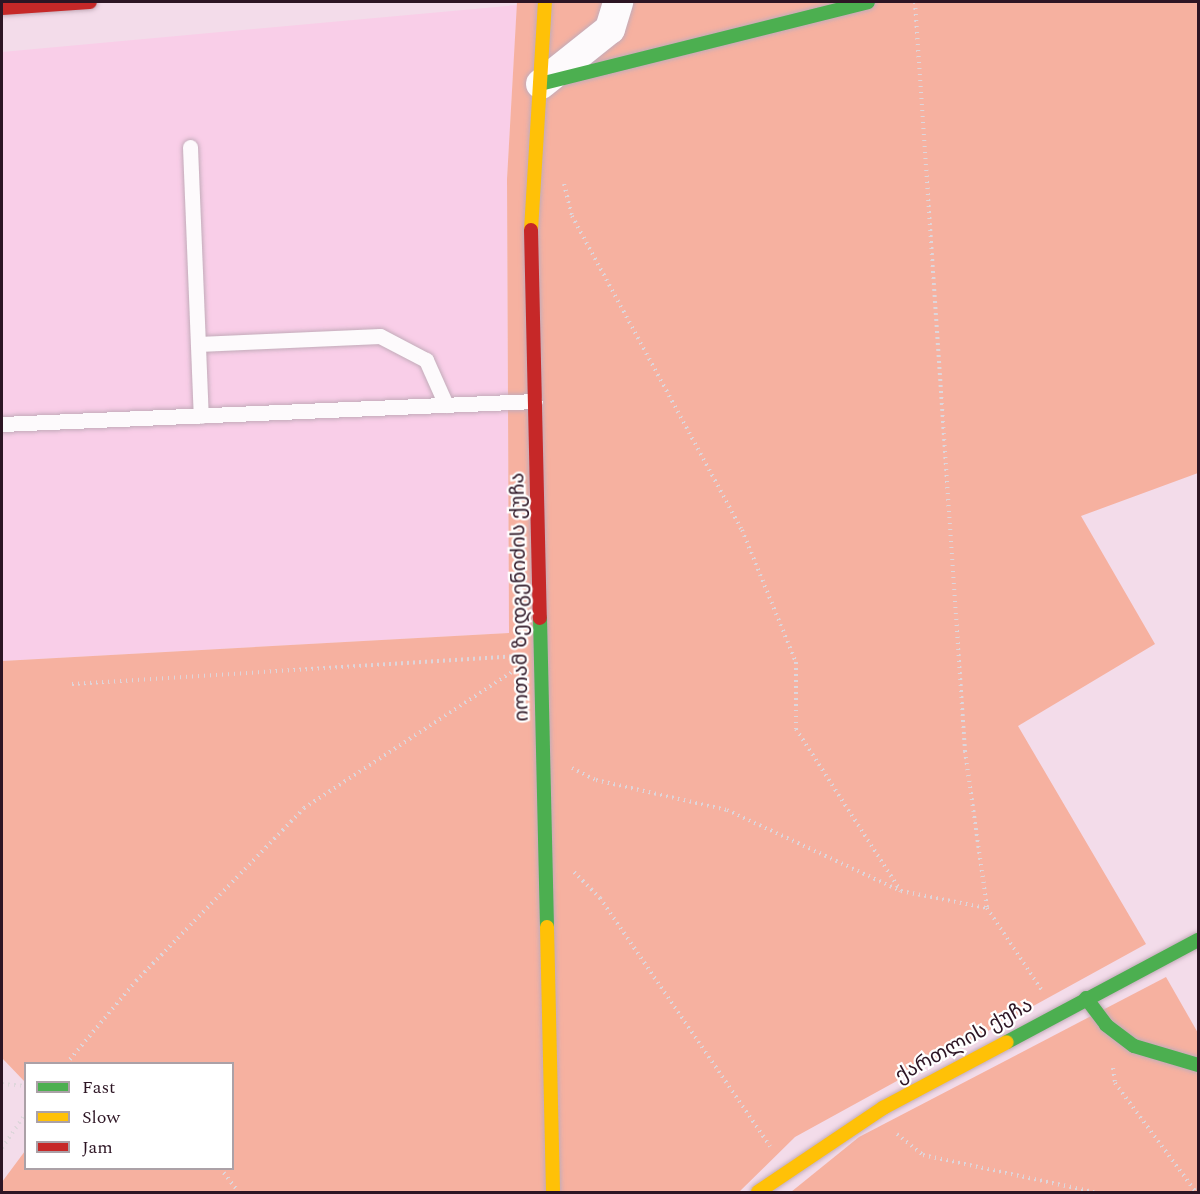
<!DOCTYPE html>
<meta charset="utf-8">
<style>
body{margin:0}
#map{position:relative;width:1200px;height:1194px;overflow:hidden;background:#f3dcea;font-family:Spectral,"Noto Sans Georgian",serif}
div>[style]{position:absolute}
.built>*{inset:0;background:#f9cee8}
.green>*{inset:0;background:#f6b1a0}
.path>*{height:4px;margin-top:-2px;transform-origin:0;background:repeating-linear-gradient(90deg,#ded6db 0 1.5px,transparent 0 6px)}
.roads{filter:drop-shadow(0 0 2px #c2abb9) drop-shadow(0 0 2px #c2abb9)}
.lane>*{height:15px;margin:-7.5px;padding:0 7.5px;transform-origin:7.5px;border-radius:7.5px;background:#fdfafc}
.street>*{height:30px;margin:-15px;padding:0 15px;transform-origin:15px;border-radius:15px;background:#fdfafc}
.fast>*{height:14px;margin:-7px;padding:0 7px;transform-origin:7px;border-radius:7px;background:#4caf50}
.slow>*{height:14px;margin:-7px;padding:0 7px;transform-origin:7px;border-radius:7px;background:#ffc107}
.jam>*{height:14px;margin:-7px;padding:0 7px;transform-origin:7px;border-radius:7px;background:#c62828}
span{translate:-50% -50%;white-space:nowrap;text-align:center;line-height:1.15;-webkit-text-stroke:4.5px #fff;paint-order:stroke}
.street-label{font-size:20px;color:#2d1524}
.frame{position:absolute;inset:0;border:3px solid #2d1524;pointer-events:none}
.legend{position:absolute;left:24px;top:1062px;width:210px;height:108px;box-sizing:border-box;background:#fff;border:2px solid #aba1a7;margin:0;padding:8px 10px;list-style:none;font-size:18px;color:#2d1524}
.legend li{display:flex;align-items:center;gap:12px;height:30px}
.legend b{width:30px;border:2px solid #aba1a7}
</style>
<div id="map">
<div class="built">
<i style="clip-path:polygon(517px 5px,507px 179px,509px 633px,2px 661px,2px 52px)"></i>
</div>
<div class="green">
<i style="clip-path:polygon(517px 2px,1198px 2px,1198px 473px,1081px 516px,1155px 644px,1018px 726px,1146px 944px,795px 1137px,739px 1192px,2px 1192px,2px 1182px,25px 1151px,26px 1168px,232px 1168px,232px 1064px,26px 1064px,25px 1082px,2px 1058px,2px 661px,509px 633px,507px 179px)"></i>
<i style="clip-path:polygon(1166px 977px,1198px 1033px,1198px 1192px,791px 1192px,859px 1137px)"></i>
</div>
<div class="path">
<i style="left:915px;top:2px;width:751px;rotate:86.18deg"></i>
<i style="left:965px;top:751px;width:159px;rotate:82deg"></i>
<i style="left:987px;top:908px;width:101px;rotate:56.3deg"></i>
<i style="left:564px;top:184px;width:33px;rotate:76deg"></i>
<i style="left:572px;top:216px;width:357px;rotate:61.6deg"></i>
<i style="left:742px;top:530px;width:143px;rotate:67.8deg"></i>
<i style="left:796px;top:662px;width:67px;rotate:90deg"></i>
<i style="left:796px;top:729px;width:193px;rotate:57.1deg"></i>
<i style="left:72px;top:684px;width:442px;rotate:-3.6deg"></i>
<i style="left:572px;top:768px;width:27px;rotate:27deg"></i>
<i style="left:596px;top:780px;width:134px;rotate:12.9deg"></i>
<i style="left:727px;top:810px;width:192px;rotate:25deg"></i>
<i style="left:901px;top:891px;width:88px;rotate:11.2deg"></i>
<i style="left:574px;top:872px;width:37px;rotate:45deg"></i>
<i style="left:600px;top:898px;width:301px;rotate:55.6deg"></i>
<i style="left:66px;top:1064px;width:109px;rotate:-49.9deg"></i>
<i style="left:136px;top:981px;width:241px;rotate:-45.8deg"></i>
<i style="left:304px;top:808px;width:249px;rotate:-33.2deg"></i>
<i style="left:1113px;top:1068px;width:15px;rotate:82deg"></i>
<i style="left:1115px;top:1083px;width:136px;rotate:53.4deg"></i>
<i style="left:2px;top:1084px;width:24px;rotate:5deg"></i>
<i style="left:897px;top:1134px;width:33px;rotate:39deg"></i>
<i style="left:923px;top:1155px;width:175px;rotate:12.2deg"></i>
<i style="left:2px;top:1148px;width:42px;rotate:-55.6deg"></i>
<i style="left:220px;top:1168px;width:31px;rotate:52deg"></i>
</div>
<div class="roads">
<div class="lane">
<i style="left:190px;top:147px;width:269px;rotate:87.7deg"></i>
<i style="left:198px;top:344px;width:182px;rotate:-2.5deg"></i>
<i style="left:380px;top:336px;width:52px;rotate:27.6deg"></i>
<i style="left:426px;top:360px;width:49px;rotate:66deg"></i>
<i style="left:2px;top:424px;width:533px;rotate:-2.47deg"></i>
</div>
<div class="street">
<i style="left:541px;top:84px;width:88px;rotate:-38.6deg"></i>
<i style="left:610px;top:29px;width:28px;rotate:-73deg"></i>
</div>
<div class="fast">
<i style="left:540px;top:84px;width:338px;rotate:-14deg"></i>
<i style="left:540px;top:618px;width:309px;rotate:88.7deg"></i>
<i style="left:1086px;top:998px;width:34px;rotate:53deg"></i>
<i style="left:1106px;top:1025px;width:35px;rotate:37deg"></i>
<i style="left:1134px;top:1046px;width:67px;rotate:16.5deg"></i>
<i style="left:1007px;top:1042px;width:217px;rotate:-28.1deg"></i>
</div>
<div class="slow">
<i style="left:531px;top:230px;width:228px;rotate:-86.5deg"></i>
<i style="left:547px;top:927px;width:265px;rotate:88.7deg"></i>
<i style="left:758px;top:1192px;width:151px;rotate:-33.9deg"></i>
<i style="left:883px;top:1108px;width:140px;rotate:-28deg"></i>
</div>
<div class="jam">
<i style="left:2px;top:8px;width:88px;rotate:-3.9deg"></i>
<i style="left:531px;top:230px;width:388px;rotate:88.7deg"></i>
</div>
</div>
<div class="street-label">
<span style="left:520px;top:597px;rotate:-91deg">იოთამ ზედგენიძის ქუჩა</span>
<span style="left:964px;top:1041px;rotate:-29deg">ქართლის ქუჩა</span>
</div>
<div class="frame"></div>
<ul class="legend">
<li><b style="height:8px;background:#4caf50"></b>Fast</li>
<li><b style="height:8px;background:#ffc107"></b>Slow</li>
<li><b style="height:8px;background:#c62828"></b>Jam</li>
</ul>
</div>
